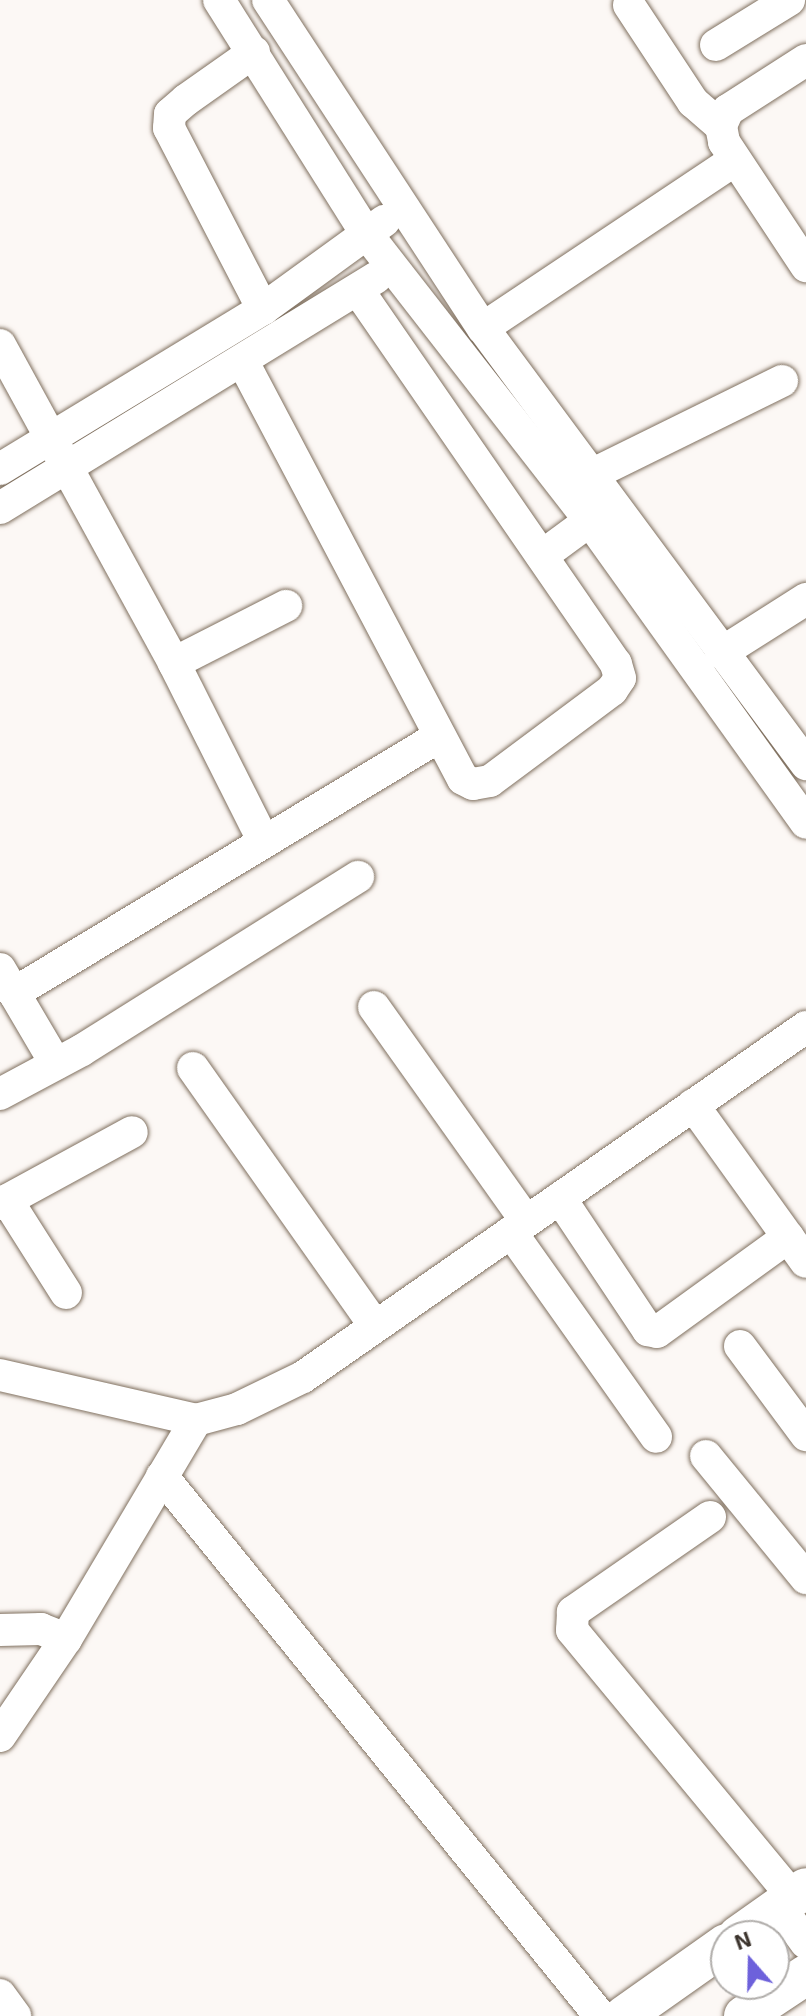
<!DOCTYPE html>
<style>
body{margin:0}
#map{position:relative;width:806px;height:2016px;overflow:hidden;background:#fcf8f5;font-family:"Exo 2",sans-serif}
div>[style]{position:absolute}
.roads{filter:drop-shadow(0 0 2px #80705f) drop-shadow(0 0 2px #80705f)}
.minor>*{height:32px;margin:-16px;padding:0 16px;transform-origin:16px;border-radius:16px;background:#fff}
.major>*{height:40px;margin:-20px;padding:0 20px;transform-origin:20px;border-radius:20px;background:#fff}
span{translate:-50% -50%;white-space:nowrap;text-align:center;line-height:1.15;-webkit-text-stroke:8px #fff;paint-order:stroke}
.north{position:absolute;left:710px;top:1920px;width:80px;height:80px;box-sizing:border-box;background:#fff;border:2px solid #b1aeab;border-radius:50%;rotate:340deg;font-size:22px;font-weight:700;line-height:32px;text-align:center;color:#3c342d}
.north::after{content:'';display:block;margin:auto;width:28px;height:36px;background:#6d61db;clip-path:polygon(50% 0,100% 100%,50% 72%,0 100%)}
</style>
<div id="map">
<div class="roads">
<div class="minor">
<i style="left:219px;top:0;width:275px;rotate:57.8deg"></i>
<i style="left:366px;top:233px;width:365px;rotate:52.1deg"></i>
<i style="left:590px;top:521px;width:371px;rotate:54.4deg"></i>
<i style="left:268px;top:0;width:392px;rotate:56.8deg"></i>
<i style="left:483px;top:328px;width:543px;rotate:53.47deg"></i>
<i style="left:629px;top:5px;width:116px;rotate:56.6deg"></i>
<i style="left:693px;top:102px;width:37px;rotate:41deg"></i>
<i style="left:716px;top:45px;width:86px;rotate:-31.7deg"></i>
<i style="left:254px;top:52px;width:83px;rotate:144.8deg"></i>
<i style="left:186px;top:100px;width:21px;rotate:139deg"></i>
<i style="left:170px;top:114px;width:14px;rotate:94deg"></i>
<i style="left:169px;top:128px;width:204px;rotate:62.6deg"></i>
<i style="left:806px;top:60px;width:93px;rotate:147.3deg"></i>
<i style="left:728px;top:110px;width:17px;rotate:114deg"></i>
<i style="left:721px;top:126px;width:16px;rotate:79deg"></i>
<i style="left:724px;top:142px;width:149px;rotate:56.5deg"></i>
<i style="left:483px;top:328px;width:303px;rotate:-33.7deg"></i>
<i style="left:0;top:345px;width:362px;rotate:61.3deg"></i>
<i style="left:174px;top:663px;width:200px;rotate:63.3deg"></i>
<i style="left:243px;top:362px;width:471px;rotate:62.2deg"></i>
<i style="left:463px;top:779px;width:11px;rotate:27deg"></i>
<i style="left:473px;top:784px;width:17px;rotate:-10deg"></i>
<i style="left:490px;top:781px;width:152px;rotate:-36.7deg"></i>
<i style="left:612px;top:690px;width:14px;rotate:-56deg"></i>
<i style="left:620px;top:678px;width:15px;rotate:-106deg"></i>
<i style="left:616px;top:664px;width:454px;rotate:-124.6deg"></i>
<i style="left:0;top:469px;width:308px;rotate:-31.3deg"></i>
<i style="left:263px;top:309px;width:150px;rotate:-36deg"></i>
<i style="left:591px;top:475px;width:213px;rotate:-26.2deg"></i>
<i style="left:0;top:508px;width:441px;rotate:-31.5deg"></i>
<i style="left:542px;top:556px;width:81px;rotate:-36.4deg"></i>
<i style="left:721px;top:653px;width:101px;rotate:-32.4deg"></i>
<i style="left:174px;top:663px;width:126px;rotate:-27deg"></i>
<i style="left:0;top:969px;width:110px;rotate:59.5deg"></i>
<i style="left:14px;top:993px;width:496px;rotate:-31.1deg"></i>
<i style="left:374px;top:1007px;width:262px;rotate:54.6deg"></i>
<i style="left:193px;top:1068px;width:316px;rotate:54.8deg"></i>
<i style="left:0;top:1094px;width:93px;rotate:-28.2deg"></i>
<i style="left:82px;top:1050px;width:326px;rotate:-32.1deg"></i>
<i style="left:693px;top:1105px;width:193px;rotate:54.3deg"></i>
<i style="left:560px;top:1198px;width:159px;rotate:56.3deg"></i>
<i style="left:648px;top:1330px;width:9px;rotate:13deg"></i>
<i style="left:657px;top:1332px;width:162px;rotate:-35.9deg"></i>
<i style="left:7px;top:1200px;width:110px;rotate:57.6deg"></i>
<i style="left:0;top:1204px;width:150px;rotate:-28.6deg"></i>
<i style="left:511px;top:1232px;width:251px;rotate:54.7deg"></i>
<i style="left:740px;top:1346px;width:111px;rotate:53.4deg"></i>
<i style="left:0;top:1375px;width:201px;rotate:12.9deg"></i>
<i style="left:196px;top:1420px;width:42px;rotate:-15deg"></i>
<i style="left:237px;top:1409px;width:73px;rotate:-25.9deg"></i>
<i style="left:303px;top:1377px;width:613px;rotate:-34.83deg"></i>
<i style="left:706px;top:1456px;width:158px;rotate:50.7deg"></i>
<i style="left:162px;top:1476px;width:695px;rotate:50.95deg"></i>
<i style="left:710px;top:1517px;width:167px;rotate:145.3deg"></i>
<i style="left:573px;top:1612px;width:18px;rotate:93deg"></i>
<i style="left:572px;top:1630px;width:347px;rotate:50.4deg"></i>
<i style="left:0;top:1630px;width:41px;rotate:-1.4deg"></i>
<i style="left:41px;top:1629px;width:27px;rotate:22deg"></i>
<i style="left:0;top:1736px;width:117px;rotate:-55.8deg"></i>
<i style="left:66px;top:1639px;width:255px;rotate:-59.3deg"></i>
<i style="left:780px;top:1907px;width:44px;rotate:54.2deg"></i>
<i style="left:0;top:1995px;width:26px;rotate:54deg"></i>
</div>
<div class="major">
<i style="left:738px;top:1936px;width:83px;rotate:-35.2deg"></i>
<i style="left:624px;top:2016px;width:125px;rotate:-35.2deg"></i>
<i style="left:744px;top:2016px;width:74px;rotate:-33.5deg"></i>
</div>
</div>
<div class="north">N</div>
</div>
